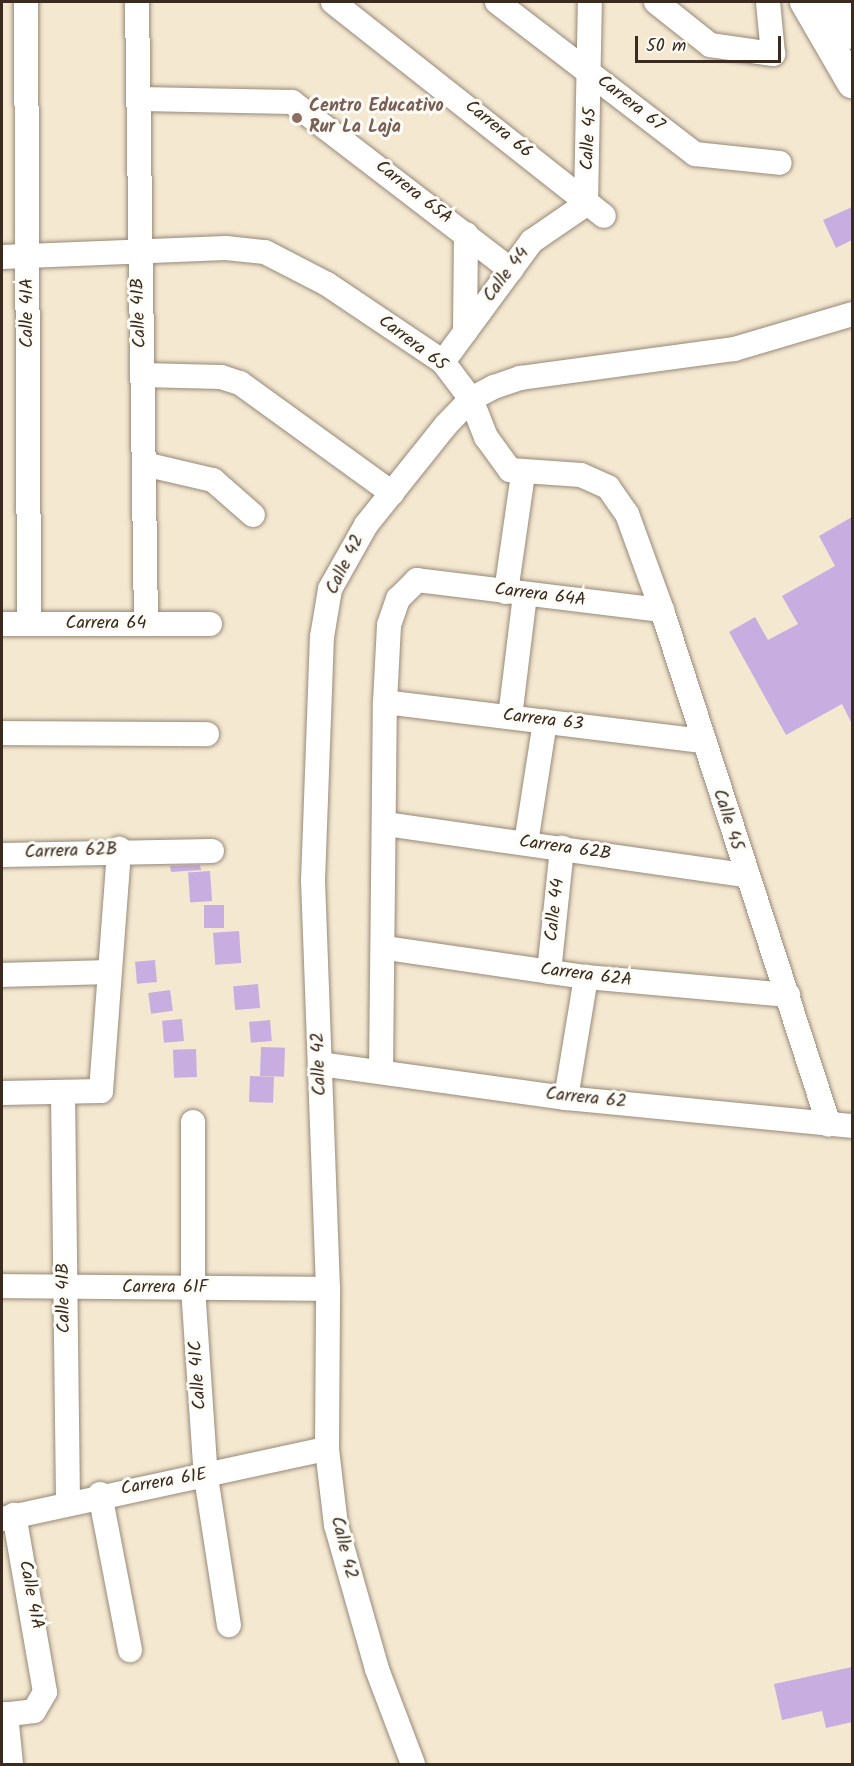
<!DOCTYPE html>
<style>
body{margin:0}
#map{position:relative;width:854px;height:1766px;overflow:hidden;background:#f4e8d1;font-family:Kalam,sans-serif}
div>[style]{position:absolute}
.building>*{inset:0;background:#c7ade0;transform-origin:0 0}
.roads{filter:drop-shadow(0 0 2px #988978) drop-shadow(0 0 2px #988978)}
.minor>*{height:24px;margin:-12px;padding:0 12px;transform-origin:12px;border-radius:12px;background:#fff}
.major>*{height:30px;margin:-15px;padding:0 15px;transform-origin:15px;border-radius:15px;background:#fff}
.dots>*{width:16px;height:16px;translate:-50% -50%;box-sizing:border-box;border:3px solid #fdfcf7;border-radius:50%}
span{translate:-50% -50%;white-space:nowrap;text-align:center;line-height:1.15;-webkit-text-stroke:6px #fdfcf7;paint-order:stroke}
.street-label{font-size:18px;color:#3b2a1e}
.education-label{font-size:18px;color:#785e54;font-weight:700}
.left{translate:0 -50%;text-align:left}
.frame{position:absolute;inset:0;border:3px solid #3b2a1e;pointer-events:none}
.scale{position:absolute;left:635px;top:36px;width:146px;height:27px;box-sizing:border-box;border:3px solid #3b2a1e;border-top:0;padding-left:8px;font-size:18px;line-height:21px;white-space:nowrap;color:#3b2a1e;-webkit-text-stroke:4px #fdfcf7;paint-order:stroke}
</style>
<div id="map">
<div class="building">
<i style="clip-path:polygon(852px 207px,852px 240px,836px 248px,823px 220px)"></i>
<i style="clip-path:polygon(852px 517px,852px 724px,842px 704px,786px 735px,729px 632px,755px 617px,768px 640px,798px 624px,782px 596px,835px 566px,819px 536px)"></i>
<i style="clip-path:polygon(200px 865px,201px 870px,171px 872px,170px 866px)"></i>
<i style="left:210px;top:871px;width:30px;height:22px;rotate:86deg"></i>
<i style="left:204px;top:905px;width:20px;height:23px"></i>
<i style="left:239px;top:931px;width:32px;height:26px;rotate:86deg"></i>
<i style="left:155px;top:960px;width:22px;height:20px;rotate:85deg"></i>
<i style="left:258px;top:984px;width:24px;height:25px;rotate:85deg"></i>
<i style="left:170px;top:990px;width:21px;height:22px;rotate:82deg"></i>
<i style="left:182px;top:1019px;width:22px;height:20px;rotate:85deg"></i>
<i style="left:270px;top:1020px;width:21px;height:21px;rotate:85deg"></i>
<i style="left:261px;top:1047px;width:24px;height:29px;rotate:2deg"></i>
<i style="left:196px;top:1049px;width:28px;height:23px;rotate:88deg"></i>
<i style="left:250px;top:1076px;width:24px;height:26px;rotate:2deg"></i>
<i style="clip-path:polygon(852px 1667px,852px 1722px,826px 1728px,822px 1711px,782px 1720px,774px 1684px)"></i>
</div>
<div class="roads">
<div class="minor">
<i style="left:26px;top:2px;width:622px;rotate:89.72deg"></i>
<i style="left:137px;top:2px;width:622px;rotate:89.17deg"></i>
<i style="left:333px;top:2px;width:345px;rotate:38.3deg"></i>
<i style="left:497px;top:2px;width:250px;rotate:37.5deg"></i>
<i style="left:695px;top:154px;width:85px;rotate:6deg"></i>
<i style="left:656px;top:2px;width:69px;rotate:38.5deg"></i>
<i style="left:710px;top:45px;width:64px;rotate:8.1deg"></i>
<i style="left:773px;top:54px;width:52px;rotate:-95.5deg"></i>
<i style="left:140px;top:99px;width:152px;rotate:1.1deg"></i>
<i style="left:292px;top:102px;width:276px;rotate:37.5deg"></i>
<i style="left:2px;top:257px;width:224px;rotate:-2.3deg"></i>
<i style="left:226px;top:248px;width:39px;rotate:6deg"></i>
<i style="left:265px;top:252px;width:70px;rotate:27.3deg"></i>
<i style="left:327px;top:284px;width:140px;rotate:33.9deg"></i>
<i style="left:443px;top:362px;width:46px;rotate:52.9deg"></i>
<i style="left:471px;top:399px;width:41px;rotate:68.5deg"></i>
<i style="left:486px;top:437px;width:41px;rotate:54deg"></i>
<i style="left:510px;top:470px;width:71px;rotate:4deg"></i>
<i style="left:581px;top:475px;width:30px;rotate:24deg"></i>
<i style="left:608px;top:487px;width:33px;rotate:55deg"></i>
<i style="left:627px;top:514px;width:102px;rotate:70deg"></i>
<i style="left:662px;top:610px;width:541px;rotate:72.03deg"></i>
<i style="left:465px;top:332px;width:98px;rotate:-89.4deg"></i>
<i style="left:443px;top:362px;width:150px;rotate:-53.7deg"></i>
<i style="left:532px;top:241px;width:65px;rotate:-34.4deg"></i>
<i style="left:586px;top:204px;width:202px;rotate:-88.9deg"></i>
<i style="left:142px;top:375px;width:79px;rotate:1.5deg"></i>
<i style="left:221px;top:377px;width:20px;rotate:18deg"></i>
<i style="left:240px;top:383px;width:188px;rotate:35.9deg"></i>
<i style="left:144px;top:464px;width:71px;rotate:13.1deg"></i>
<i style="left:213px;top:480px;width:53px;rotate:41.2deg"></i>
<i style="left:506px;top:592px;width:119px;rotate:-81.8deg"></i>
<i style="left:2px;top:624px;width:208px"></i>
<i style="left:385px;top:702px;width:318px;rotate:7deg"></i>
<i style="left:510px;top:717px;width:124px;rotate:-83deg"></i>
<i style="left:2px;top:733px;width:205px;rotate:0.3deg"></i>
<i style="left:386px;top:824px;width:363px;rotate:8.1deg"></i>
<i style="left:526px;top:843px;width:123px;rotate:-81.1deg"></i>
<i style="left:2px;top:855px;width:210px;rotate:-1.1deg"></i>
<i style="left:386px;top:948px;width:202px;rotate:8.3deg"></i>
<i style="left:586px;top:977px;width:203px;rotate:5.1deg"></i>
<i style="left:549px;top:972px;width:125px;rotate:-84deg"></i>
<i style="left:2px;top:975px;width:106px;rotate:-1.6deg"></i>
<i style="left:320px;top:1064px;width:248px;rotate:7.9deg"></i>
<i style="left:566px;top:1098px;width:287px;rotate:5.6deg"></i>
<i style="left:381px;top:1072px;width:370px;rotate:-89.4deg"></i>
<i style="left:385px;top:702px;width:77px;rotate:-87deg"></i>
<i style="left:389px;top:625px;width:28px;rotate:-71deg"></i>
<i style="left:398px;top:599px;width:27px;rotate:-45deg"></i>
<i style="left:417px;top:580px;width:247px;rotate:7deg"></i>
<i style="left:63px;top:1092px;width:412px;rotate:89.3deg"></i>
<i style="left:2px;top:1093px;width:99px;rotate:-1.2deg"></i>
<i style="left:101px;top:1091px;width:243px;rotate:-85.7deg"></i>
<i style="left:566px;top:1098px;width:123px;rotate:-80.6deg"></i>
<i style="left:193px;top:1122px;width:166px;rotate:90deg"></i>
<i style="left:193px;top:1288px;width:189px;rotate:86.1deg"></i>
<i style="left:206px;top:1477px;width:150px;rotate:81.2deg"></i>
<i style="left:2px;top:1286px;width:326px;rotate:0.5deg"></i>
<i style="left:100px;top:1494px;width:159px;rotate:79.1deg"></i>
<i style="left:2px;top:1519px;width:332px;rotate:-12.2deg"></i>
<i style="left:6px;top:1714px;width:50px;rotate:84.3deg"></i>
<i style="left:2px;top:1715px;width:32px;rotate:-7deg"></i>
<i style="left:34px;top:1711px;width:22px;rotate:-60deg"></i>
<i style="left:45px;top:1692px;width:180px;rotate:-99.9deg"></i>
<i style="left:413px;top:1764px;width:102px;rotate:-110.8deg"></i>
<i style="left:377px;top:1669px;width:150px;rotate:-105.9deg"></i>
<i style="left:336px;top:1525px;width:77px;rotate:-96.8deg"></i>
<i style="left:327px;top:1449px;width:160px;rotate:-89.6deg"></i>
<i style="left:328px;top:1289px;width:408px;rotate:-92.1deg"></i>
<i style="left:313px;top:881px;width:244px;rotate:-87.9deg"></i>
<i style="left:322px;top:637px;width:49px;rotate:-80.5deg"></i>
<i style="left:330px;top:589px;width:73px;rotate:-60.6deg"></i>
<i style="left:366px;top:525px;width:128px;rotate:-51.3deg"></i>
<i style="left:446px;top:425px;width:36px;rotate:-46deg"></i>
<i style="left:471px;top:399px;width:26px;rotate:-28deg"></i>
<i style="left:494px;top:387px;width:28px;rotate:-19deg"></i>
<i style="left:520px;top:378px;width:216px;rotate:-7.7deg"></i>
<i style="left:734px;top:349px;width:123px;rotate:-16.5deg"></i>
</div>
<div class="major">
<i style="left:805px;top:2px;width:94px;rotate:59.9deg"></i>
<i style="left:835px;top:2px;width:36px;rotate:62deg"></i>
</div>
</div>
<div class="dots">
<i style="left:297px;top:118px;background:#8d6e63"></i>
</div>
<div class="street-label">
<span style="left:630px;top:104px;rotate:38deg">Carrera 67</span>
<span style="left:498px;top:130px;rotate:39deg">Carrera 66</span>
<span style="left:590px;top:139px;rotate:-87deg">Calle 45</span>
<span style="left:413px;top:193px;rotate:38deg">Carrera 65A</span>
<span style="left:507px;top:275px;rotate:-53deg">Calle 44</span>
<span style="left:28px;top:313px;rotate:-90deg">Calle 41A</span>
<span style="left:140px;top:313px;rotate:-92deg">Calle 41B</span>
<span style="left:412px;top:344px;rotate:37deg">Carrera 65</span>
<span style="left:346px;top:565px;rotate:-64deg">Calle 42</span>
<span style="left:540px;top:596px;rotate:7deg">Carrera 64A</span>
<span style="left:106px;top:624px">Carrera 64</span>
<span style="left:543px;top:721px;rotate:7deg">Carrera 63</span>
<span style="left:727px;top:820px;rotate:72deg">Calle 45</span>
<span style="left:565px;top:849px;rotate:8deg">Carrera 62B</span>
<span style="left:71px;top:852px;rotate:-2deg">Carrera 62B</span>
<span style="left:556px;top:910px;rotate:-84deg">Calle 44</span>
<span style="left:586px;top:976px;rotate:7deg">Carrera 62A</span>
<span style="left:320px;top:1064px;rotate:-92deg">Calle 42</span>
<span style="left:586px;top:1099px;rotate:6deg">Carrera 62</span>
<span style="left:165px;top:1288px">Carrera 61F</span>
<span style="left:65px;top:1298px;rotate:-91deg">Calle 41B</span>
<span style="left:199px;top:1375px;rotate:-94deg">Calle 41C</span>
<span style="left:164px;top:1483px;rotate:-10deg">Carrera 61E</span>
<span style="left:343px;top:1548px;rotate:76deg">Calle 42</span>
<span style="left:30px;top:1595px;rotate:79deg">Calle 41A</span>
</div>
<div class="education-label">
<span class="left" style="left:309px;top:118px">Centro Educativo<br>Rur La Laja</span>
</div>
<div class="frame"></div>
<div class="scale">50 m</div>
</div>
